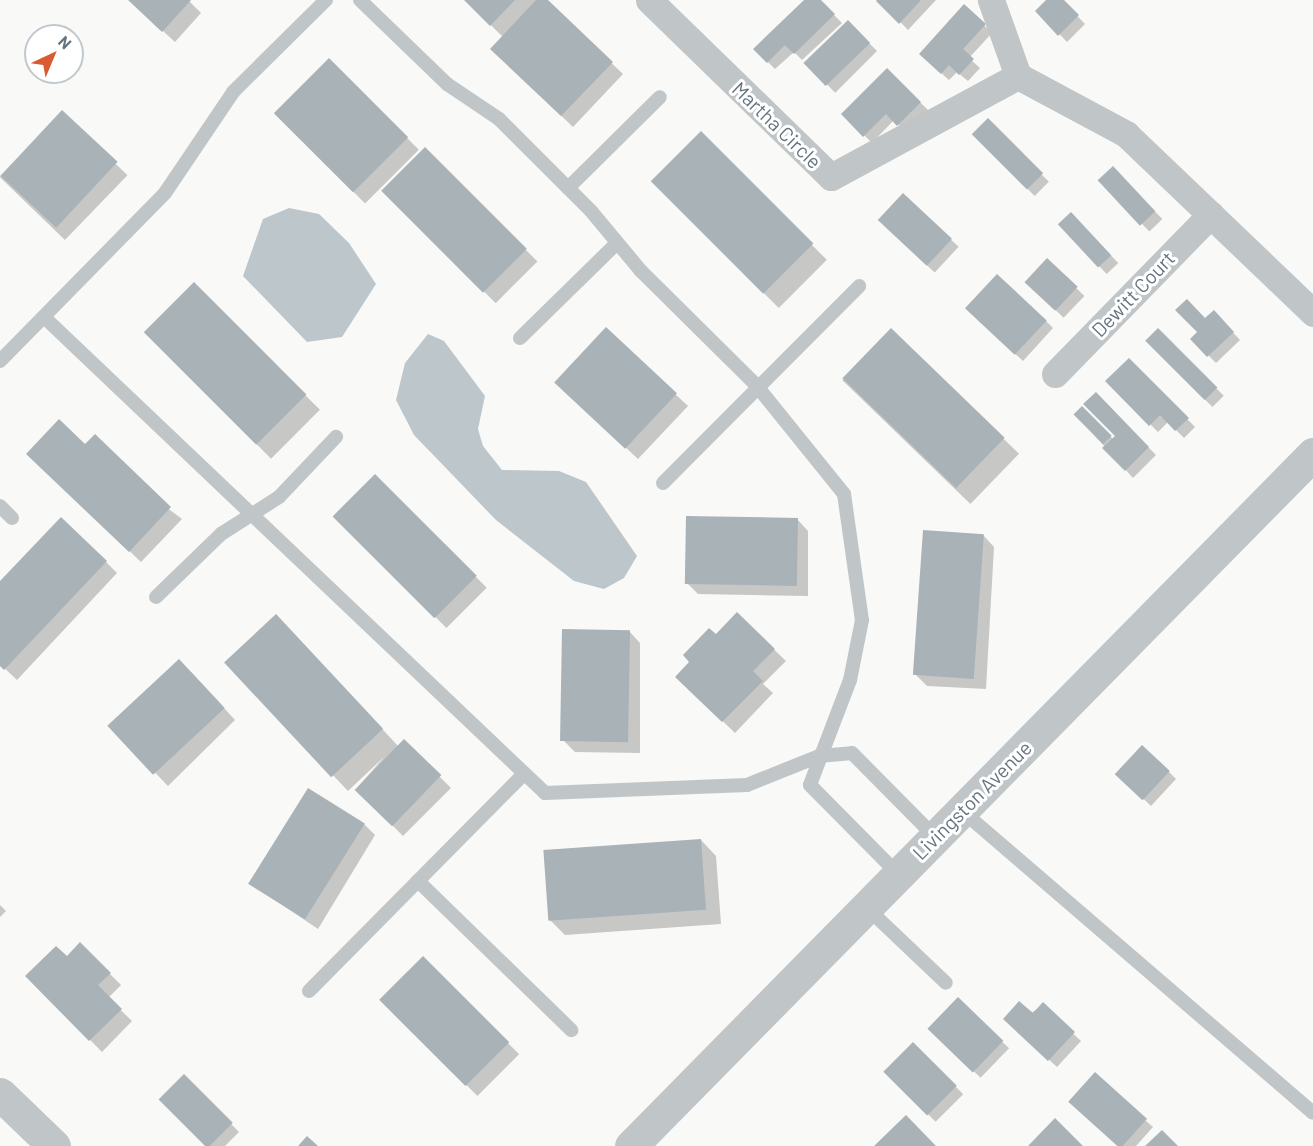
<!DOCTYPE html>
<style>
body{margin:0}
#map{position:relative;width:1313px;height:1146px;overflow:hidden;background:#f9f9f7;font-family:Barlow,sans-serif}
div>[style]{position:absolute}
.water>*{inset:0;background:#bcc6cb}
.shadow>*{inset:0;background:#0003;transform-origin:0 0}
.building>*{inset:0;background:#a9b2b7;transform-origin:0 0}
.service>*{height:14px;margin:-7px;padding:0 7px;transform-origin:7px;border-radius:7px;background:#c0c5c8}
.minor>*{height:27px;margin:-13.5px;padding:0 13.5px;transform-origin:13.5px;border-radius:13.5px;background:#c0c5c8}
.tertiary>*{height:33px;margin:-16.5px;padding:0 16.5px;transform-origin:16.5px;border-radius:16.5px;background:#c0c5c8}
span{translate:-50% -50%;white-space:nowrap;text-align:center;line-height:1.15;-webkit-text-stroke:6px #fff;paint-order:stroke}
.street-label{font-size:20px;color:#657580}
.north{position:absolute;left:24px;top:24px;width:60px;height:60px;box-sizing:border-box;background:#fff;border:2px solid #c1c8cc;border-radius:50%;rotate:44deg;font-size:16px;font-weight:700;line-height:24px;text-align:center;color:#657580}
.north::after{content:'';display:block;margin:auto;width:21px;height:27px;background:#db5a34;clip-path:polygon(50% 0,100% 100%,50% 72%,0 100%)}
</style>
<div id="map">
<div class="water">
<i style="clip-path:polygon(289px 208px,319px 214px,349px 243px,376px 284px,342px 337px,307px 342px,243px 276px,263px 219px)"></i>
<i style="clip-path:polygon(428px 334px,444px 341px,485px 396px,478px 429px,483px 446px,502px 470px,559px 471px,586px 482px,637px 556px,624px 578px,604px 589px,574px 581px,496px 520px,414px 435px,396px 400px,405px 363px)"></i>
</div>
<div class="shadow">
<i style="clip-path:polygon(129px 0,188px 0,201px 13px,175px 42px)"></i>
<i style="clip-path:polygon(465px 0,545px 0,623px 74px,573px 127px,503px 60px,503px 37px)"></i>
<i style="clip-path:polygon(806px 0,819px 0,842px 23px,802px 60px,794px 52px,775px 69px,755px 49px)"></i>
<i style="clip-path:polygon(879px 0,936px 0,908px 30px)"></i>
<i style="clip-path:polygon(1048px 0,1062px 0,1085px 24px,1067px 42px,1037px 11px)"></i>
<i style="clip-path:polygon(964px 6px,992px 33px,969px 58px,980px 68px,968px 81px,957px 72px,949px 80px,928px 61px)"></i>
<i style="left:848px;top:22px;width:41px;height:59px;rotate:45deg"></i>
<i style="left:329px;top:60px;width:127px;height:76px;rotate:45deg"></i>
<i style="clip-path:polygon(887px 70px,928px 110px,906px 132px,894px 120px,872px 143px,843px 114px)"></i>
<i style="left:62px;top:112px;width:91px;height:90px;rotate:44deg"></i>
<i style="left:988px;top:121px;width:86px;height:20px;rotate:45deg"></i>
<i style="left:701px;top:134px;width:178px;height:68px;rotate:45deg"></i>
<i style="left:425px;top:149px;width:159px;height:59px;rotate:45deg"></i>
<i style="left:1113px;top:168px;width:71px;height:18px;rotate:46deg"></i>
<i style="left:903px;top:195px;width:76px;height:35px;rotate:43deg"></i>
<i style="left:1071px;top:214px;width:68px;height:16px;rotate:46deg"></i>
<i style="left:1047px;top:260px;width:52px;height:30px;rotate:44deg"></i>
<i style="left:194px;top:284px;width:178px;height:69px;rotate:45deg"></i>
<i style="clip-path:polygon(1214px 312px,1240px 340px,1216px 363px,1192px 339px)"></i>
<i style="clip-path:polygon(974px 316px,1046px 321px,1053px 328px,1023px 361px)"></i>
<i style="clip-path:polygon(606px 329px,688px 406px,638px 459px,567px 393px)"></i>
<i style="left:891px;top:330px;width:178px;height:70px;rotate:44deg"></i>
<i style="left:1158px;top:330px;width:93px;height:16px;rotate:45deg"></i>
<i style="clip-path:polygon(1129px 360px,1195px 427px,1184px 438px,1168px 422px,1158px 432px,1107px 381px)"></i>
<i style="clip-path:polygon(1096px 394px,1156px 455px,1133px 478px,1076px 415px,1082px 408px,1113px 439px,1117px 436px)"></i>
<i style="clip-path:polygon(85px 446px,182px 519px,141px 562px,39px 465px)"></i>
<i style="left:375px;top:476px;width:158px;height:57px;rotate:45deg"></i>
<i style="clip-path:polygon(797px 519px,808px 531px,808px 596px,698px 594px,687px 583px)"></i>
<i style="clip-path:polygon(983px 535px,994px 547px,986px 689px,927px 686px,915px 674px)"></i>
<i style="clip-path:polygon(106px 562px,117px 573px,17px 680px,0 664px,0 583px)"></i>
<i style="clip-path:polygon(737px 614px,786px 661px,763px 684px,773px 693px,735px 733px,677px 677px)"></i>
<i style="clip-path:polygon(291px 631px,399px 747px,404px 741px,451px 788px,403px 836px,356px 789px,384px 757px,348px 791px,226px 663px)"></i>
<i style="clip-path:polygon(629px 631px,640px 643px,640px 753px,575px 752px,564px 741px)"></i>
<i style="clip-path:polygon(191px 672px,235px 720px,168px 786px,111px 727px)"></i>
<i style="clip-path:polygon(1169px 772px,1176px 779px,1151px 806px,1117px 774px)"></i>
<i style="clip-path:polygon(364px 824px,375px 835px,318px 929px,251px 884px)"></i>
<i style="clip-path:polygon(701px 840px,716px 856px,721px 924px,565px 935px,550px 920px)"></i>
<i style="clip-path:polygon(0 905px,6px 911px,0 917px)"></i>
<i style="clip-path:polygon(80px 944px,121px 985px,108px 998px,132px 1021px,102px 1052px,27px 976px,67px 958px)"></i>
<i style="left:423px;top:958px;width:136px;height:59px;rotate:45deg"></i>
<i style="left:958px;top:999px;width:71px;height:41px;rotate:44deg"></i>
<i style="clip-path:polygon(1043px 1005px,1081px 1041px,1057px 1067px,1012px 1026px)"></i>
<i style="left:913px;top:1044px;width:71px;height:39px;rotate:45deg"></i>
<i style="clip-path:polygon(184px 1076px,239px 1132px,225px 1146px,206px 1146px,160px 1099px)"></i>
<i style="clip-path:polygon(1078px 1109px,1145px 1120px,1153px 1127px,1136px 1146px,1119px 1146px)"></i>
</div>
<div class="building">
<i style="clip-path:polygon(128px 0,191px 0,162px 32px)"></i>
<i style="clip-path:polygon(464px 0,515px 0,490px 26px)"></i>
<i style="clip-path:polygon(536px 0,548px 0,613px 62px,561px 116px,490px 49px)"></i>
<i style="clip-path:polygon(804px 0,821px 0,835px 14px,794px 54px,785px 45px,767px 63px,753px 49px)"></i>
<i style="clip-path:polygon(921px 0,899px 24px,876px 1px,877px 0)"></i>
<i style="clip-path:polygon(1046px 0,1064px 0,1079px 15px,1058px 36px,1035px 11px)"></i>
<i style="clip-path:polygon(964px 4px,986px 24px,963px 49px,974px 59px,959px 75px,949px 65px,941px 74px,919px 54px)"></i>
<i style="left:848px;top:20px;width:32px;height:62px;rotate:46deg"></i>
<i style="left:329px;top:58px;width:112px;height:78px;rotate:45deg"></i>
<i style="clip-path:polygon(887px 68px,921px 102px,897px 126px,886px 114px,863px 137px,841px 114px)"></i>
<i style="left:62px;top:110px;width:76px;height:90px;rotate:43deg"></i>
<i style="left:988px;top:118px;width:78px;height:23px;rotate:45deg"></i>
<i style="left:701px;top:131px;width:159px;height:71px;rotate:45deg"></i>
<i style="left:425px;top:147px;width:144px;height:62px;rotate:45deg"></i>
<i style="left:1113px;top:166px;width:62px;height:21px;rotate:47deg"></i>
<i style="left:903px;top:193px;width:67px;height:37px;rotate:43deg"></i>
<i style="left:1071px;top:212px;width:59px;height:18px;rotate:47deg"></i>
<i style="left:1047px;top:258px;width:42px;height:33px;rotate:43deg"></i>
<i style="left:997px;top:274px;width:68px;height:47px;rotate:43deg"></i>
<i style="left:194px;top:282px;width:159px;height:71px;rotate:45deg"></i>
<i style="clip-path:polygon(1187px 299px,1205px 318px,1214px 310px,1234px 332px,1207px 357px,1190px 339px,1197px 332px,1175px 310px)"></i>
<i style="left:606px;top:327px;width:97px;height:76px;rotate:43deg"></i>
<i style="left:891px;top:328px;width:158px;height:70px;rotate:44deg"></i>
<i style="left:1158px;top:328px;width:84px;height:18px;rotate:45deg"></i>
<i style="clip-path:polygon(1129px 358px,1189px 418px,1175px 431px,1160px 415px,1149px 426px,1105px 381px)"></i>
<i style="clip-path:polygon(1096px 392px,1149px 447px,1125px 471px,1102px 448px,1115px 436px,1083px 404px)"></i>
<i style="left:1082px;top:406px;width:42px;height:12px;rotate:45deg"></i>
<i style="clip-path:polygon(59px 419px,85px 444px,95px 434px,171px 507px,129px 552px,26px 454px)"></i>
<i style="left:375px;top:474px;width:144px;height:60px;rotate:45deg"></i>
<i style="left:686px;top:516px;width:112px;height:68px;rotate:1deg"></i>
<i style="clip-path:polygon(61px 517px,107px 561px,4px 670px,0 666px,0 581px)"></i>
<i style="left:923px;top:530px;width:61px;height:145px;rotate:4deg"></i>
<i style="clip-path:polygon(737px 612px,775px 649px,753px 671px,763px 681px,722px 722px,675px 677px,689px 662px,683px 655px,709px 628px,716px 634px)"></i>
<i style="left:276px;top:614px;width:157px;height:71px;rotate:47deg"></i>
<i style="left:562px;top:629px;width:68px;height:112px;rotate:1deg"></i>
<i style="left:179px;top:659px;width:67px;height:98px;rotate:47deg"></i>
<i style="left:404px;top:739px;width:52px;height:71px;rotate:44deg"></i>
<i style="left:1142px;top:745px;width:38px;height:40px;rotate:43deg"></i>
<i style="left:308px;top:788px;width:67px;height:113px;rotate:32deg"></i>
<i style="left:701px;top:839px;width:71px;height:158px;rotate:86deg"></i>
<i style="clip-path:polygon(80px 942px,111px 973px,98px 985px,122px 1009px,89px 1041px,25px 976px,56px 946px,67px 956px)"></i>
<i style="left:423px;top:956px;width:122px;height:62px;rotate:45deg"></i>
<i style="left:958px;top:997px;width:63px;height:44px;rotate:44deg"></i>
<i style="clip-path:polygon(1019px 1001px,1033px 1013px,1043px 1002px,1075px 1032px,1048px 1061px,1003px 1019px)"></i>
<i style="left:913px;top:1042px;width:62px;height:42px;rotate:45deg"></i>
<i style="left:1095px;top:1072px;width:70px;height:40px;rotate:42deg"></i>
<i style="left:184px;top:1074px;width:69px;height:36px;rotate:45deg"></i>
<i style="clip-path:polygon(906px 1115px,936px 1146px,874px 1146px)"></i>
<i style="clip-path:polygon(1055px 1118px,1083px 1146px,1028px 1146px)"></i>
<i style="clip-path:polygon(1162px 1130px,1178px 1146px,1145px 1146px)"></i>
<i style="clip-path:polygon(307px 1136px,318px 1146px,298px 1146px)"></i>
</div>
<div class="service">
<i style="left:360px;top:0;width:121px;rotate:44deg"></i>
<i style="left:447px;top:84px;width:63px;rotate:33.9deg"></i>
<i style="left:499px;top:119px;width:130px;rotate:45deg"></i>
<i style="left:591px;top:211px;width:78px;rotate:50.2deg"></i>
<i style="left:641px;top:271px;width:162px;rotate:44.7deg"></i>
<i style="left:756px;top:385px;width:140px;rotate:51.1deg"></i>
<i style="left:844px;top:494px;width:127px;rotate:81.9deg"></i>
<i style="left:862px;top:620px;width:61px;rotate:101.3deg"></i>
<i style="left:850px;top:680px;width:112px;rotate:110.9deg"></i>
<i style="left:810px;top:785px;width:125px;rotate:45.3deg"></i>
<i style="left:568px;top:188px;width:129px;rotate:-44.7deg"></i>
<i style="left:44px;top:317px;width:691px;rotate:43.53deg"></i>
<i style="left:545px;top:793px;width:202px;rotate:-2.3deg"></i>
<i style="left:747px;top:785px;width:78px;rotate:-21.9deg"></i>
<i style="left:819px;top:756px;width:33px;rotate:-5deg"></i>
<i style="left:852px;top:753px;width:118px;rotate:45.3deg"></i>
<i style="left:520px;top:338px;width:136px;rotate:-44.4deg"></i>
<i style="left:0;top:361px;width:235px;rotate:-45.5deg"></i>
<i style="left:165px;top:193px;width:122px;rotate:-56deg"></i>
<i style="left:233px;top:92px;width:131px;rotate:-44.7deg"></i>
<i style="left:663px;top:483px;width:278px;rotate:-45.1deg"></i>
<i style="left:0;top:506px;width:17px;rotate:45deg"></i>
<i style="left:156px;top:597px;width:91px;rotate:-44.1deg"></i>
<i style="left:221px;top:534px;width:69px;rotate:-32.5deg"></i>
<i style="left:279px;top:497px;width:83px;rotate:-46.5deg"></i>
<i style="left:961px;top:810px;width:464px;rotate:40.7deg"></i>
<i style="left:418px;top:881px;width:214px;rotate:44.2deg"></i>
<i style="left:866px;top:907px;width:110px;rotate:43.5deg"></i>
<i style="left:309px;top:991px;width:305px;rotate:-45.3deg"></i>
</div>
<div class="minor">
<i style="left:649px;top:0;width:254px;rotate:44.2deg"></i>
<i style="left:831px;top:177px;width:213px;rotate:-28.4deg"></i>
<i style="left:1018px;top:76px;width:81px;rotate:-109.6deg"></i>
<i style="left:1018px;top:76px;width:123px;rotate:28.2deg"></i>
<i style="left:1126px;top:134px;width:259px;rotate:43.7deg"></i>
<i style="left:1055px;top:374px;width:223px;rotate:-45.7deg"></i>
</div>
<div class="tertiary">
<i style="left:0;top:1094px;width:75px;rotate:43.9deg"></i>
<i style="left:631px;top:1146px;width:972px;rotate:-45.42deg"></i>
</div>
<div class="street-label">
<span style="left:777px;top:125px;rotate:44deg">Martha Circle</span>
<span style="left:1133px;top:294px;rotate:-46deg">Dewitt Court</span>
<span style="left:972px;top:800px;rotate:-45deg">Livingston Avenue</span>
</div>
<div class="north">N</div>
</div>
